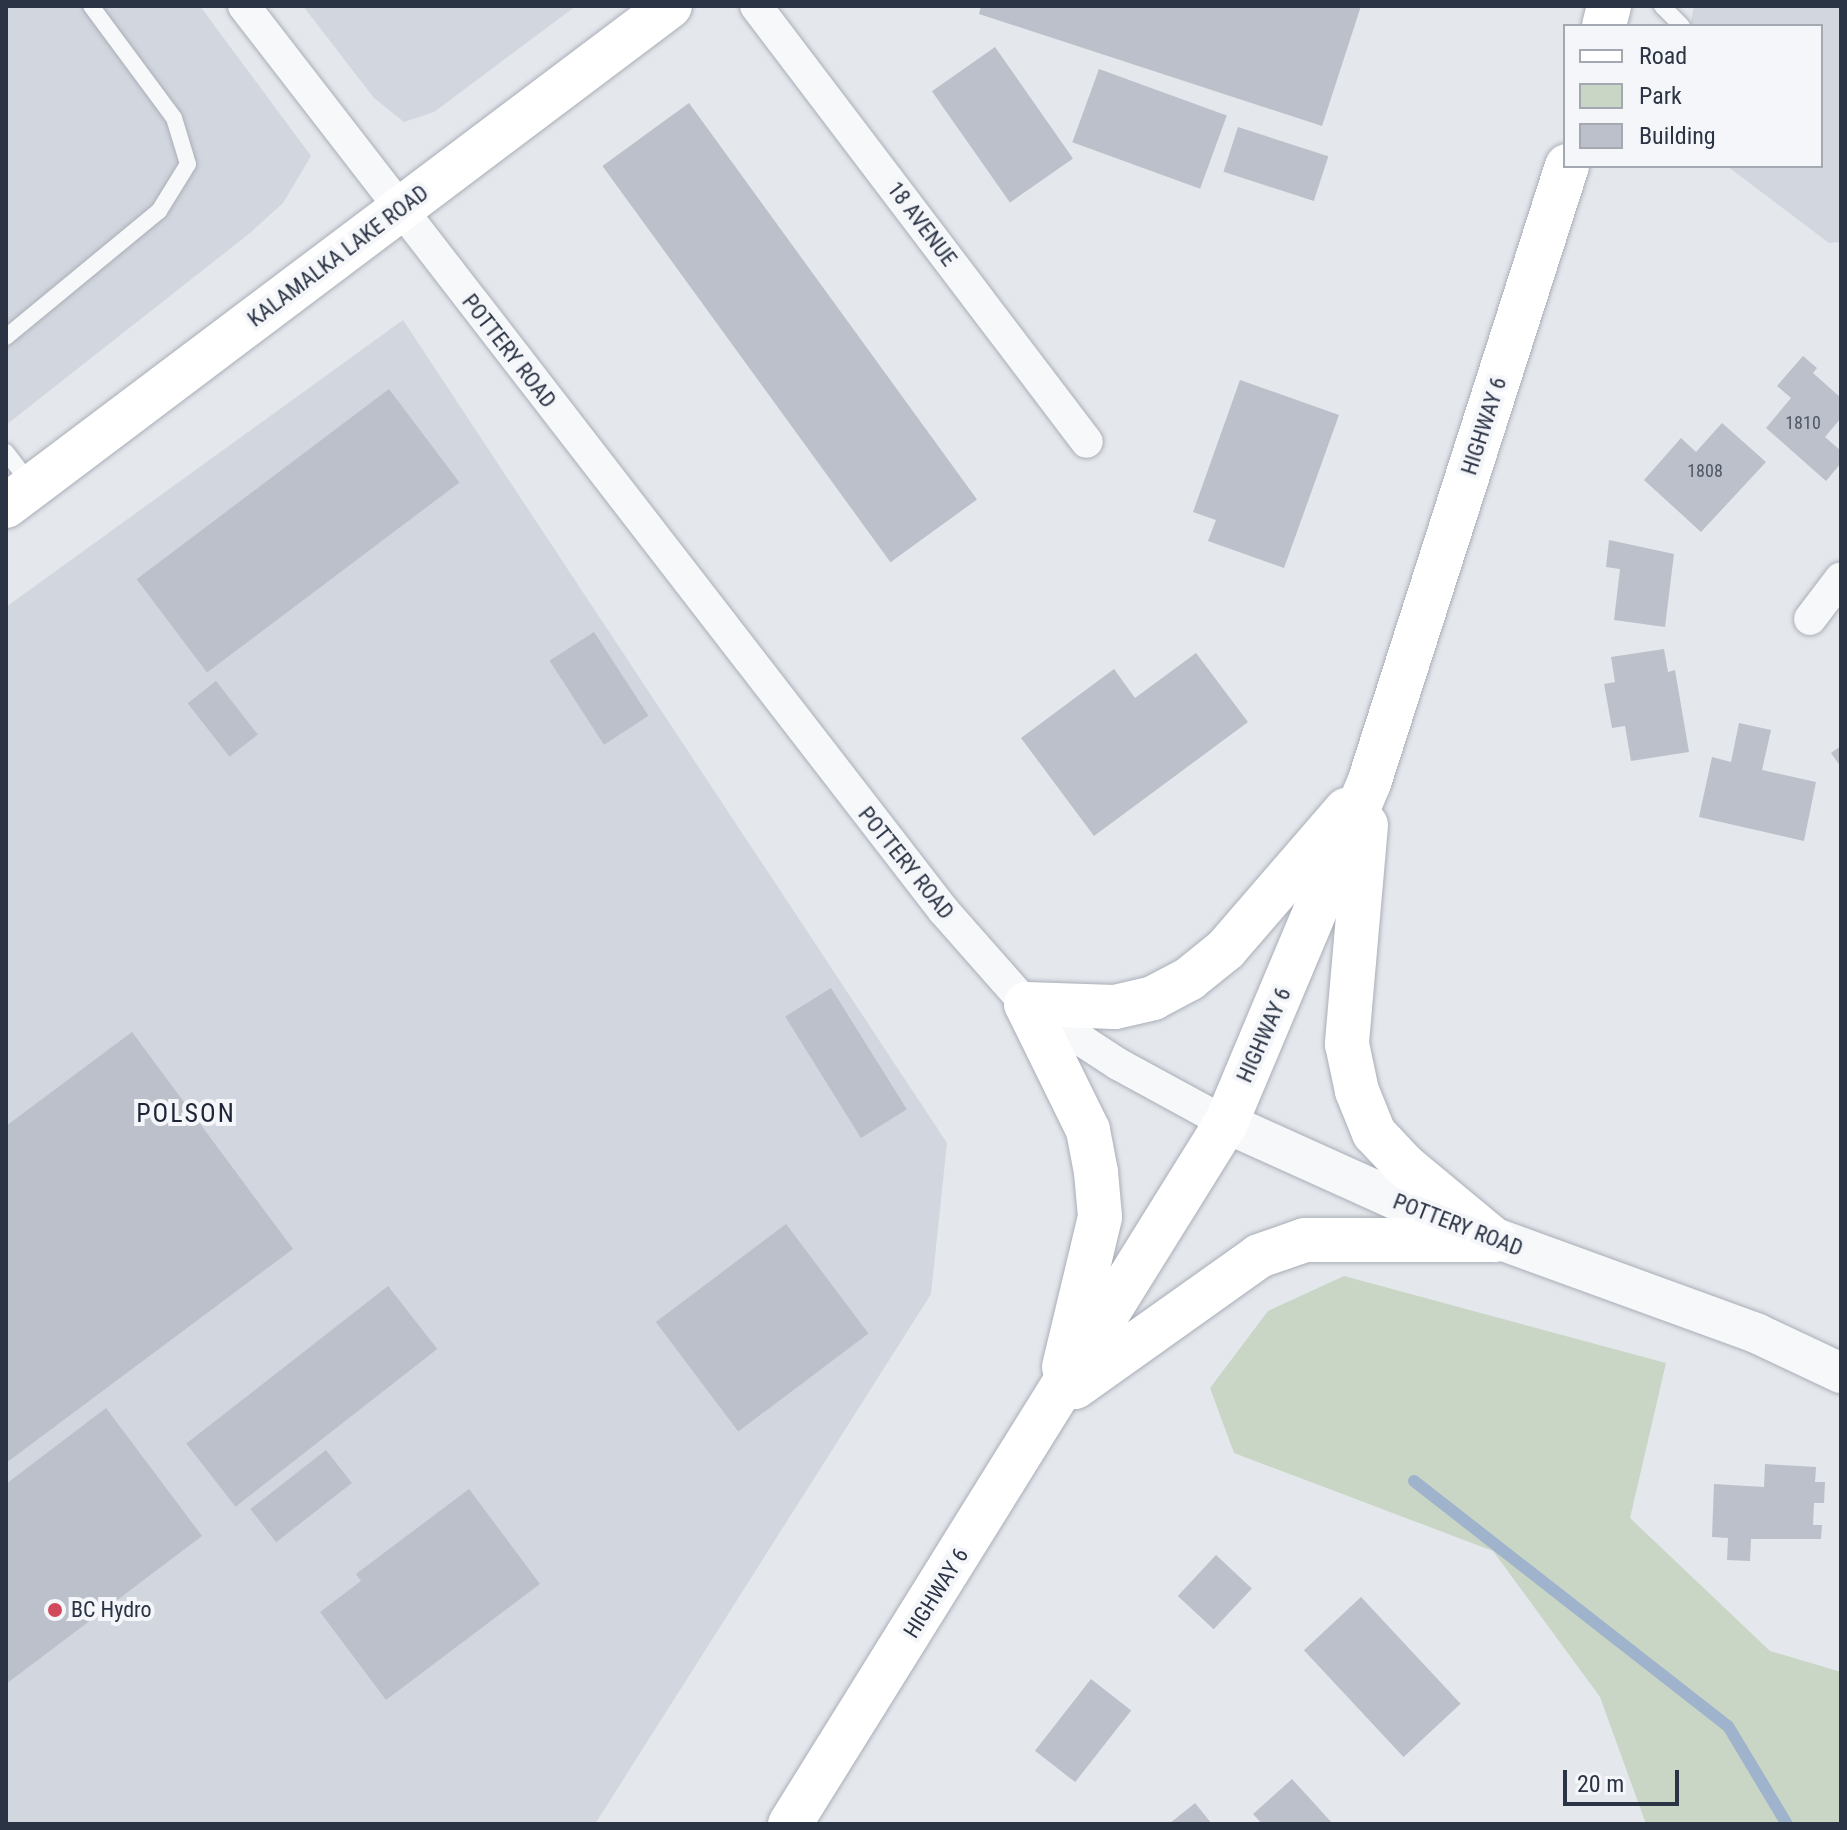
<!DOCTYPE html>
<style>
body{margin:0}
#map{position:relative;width:1847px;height:1830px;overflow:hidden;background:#e4e7ec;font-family:"Roboto Condensed",sans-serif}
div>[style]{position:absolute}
.built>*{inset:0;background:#d2d6de}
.green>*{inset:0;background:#c9d6c5}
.stream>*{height:12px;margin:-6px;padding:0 6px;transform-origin:6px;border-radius:6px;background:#9fb4cc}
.building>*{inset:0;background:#bbc0ca;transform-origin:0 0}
.roads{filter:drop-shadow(0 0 2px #a9aeb7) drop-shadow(0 0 2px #a9aeb7)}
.service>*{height:16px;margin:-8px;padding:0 8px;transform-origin:8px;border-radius:8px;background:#f7f8fa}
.minor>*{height:32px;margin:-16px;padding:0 16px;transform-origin:16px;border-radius:16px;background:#f7f8fa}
.tertiary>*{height:40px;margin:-20px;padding:0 20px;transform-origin:20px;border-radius:20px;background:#f7f8fa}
.secondary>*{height:44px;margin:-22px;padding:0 22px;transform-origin:22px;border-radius:22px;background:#fff}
.primary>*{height:44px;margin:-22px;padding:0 22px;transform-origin:22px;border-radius:22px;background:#fff}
.dots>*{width:22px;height:22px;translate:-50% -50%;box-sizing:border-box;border:4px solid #f4f6f9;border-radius:50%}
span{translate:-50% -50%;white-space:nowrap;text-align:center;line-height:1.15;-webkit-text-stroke:8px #f4f6f9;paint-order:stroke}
.number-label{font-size:18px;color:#4f5766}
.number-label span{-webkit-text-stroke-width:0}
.street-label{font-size:22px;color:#2b3445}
.poi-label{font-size:22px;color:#2b3445}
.left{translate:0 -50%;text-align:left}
.quarter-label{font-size:26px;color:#1d2536;letter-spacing:2px}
.frame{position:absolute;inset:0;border:8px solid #2b3445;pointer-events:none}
.legend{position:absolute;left:1563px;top:24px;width:260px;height:144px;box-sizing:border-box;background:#f4f6f9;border:2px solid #a4a8b1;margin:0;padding:10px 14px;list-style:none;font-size:24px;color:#2b3445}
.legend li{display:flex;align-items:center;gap:16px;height:40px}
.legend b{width:40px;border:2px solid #a4a8b1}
.scale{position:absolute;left:1563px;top:1770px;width:116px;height:36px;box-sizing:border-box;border:4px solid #2b3445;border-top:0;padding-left:10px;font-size:24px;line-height:28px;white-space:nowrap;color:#2b3445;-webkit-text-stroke:6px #f4f6f9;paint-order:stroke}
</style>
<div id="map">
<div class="built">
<i style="clip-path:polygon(6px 6px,200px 6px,311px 156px,283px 203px,250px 233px,6px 425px)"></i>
<i style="clip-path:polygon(303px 6px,576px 6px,434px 112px,404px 122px,374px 98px)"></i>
<i style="clip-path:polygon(1694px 6px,1841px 6px,1841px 242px,1829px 243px,1727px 166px,1821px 166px,1821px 26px,1690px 26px)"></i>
<i style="clip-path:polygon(403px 320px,947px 1143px,931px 1294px,595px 1824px,6px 1824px,6px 607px)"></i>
</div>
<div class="green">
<i style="clip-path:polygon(1344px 1276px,1666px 1363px,1630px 1518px,1770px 1651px,1841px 1672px,1841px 1824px,1646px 1824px,1600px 1697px,1493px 1551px,1234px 1453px,1210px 1388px,1268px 1311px)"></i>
</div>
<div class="stream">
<i style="left:1414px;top:1481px;width:398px;rotate:38deg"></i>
<i style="left:1728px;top:1726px;width:114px;rotate:59deg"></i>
</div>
<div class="building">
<i style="clip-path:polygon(981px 6px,1361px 6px,1322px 126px,979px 14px)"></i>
<i style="left:995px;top:47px;width:136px;height:77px;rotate:55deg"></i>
<i style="left:1099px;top:69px;width:136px;height:78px;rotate:20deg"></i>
<i style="left:689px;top:103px;width:490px;height:107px;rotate:54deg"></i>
<i style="left:1238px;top:127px;width:95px;height:47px;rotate:18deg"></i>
<i style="clip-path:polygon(1803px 356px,1817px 368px,1813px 373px,1841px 398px,1841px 418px,1825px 437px,1841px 451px,1841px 463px,1826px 481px,1766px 428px,1791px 398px,1777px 386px)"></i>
<i style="clip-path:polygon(1240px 380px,1339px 415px,1284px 568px,1208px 541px,1216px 520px,1193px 512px)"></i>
<i style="left:389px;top:389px;width:117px;height:316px;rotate:53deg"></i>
<i style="clip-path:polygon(1722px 423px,1766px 462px,1701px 532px,1644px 480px,1681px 438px,1696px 452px)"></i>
<i style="clip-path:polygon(1609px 540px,1674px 554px,1665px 627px,1614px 620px,1620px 569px,1606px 567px)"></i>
<i style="left:594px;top:632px;width:100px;height:53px;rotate:57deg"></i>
<i style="clip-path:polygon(1664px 649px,1668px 672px,1675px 670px,1689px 752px,1631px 761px,1625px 726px,1612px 728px,1604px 684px,1615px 682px,1611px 657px)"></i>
<i style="clip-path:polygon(1196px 653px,1248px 722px,1094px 836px,1021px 738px,1114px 669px,1135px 698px)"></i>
<i style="left:216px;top:681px;width:68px;height:36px;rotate:52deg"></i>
<i style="clip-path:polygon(1739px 723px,1771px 730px,1762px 770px,1816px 782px,1804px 841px,1699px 817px,1712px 757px,1731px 762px)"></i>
<i style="clip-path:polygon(1841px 746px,1841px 767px,1831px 753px)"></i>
<i style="left:831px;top:988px;width:143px;height:54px;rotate:58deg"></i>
<i style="clip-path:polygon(132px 1032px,293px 1249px,6px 1463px,6px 1126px)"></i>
<i style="left:786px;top:1224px;width:137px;height:163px;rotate:53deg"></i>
<i style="left:388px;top:1286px;width:80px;height:256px;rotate:52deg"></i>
<i style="clip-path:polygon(106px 1408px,202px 1536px,6px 1684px,6px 1484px)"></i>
<i style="left:326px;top:1450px;width:42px;height:96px;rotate:52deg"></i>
<i style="clip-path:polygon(1765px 1464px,1816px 1467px,1815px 1482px,1825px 1482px,1824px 1503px,1814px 1503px,1813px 1525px,1822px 1525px,1821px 1539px,1751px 1539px,1750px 1561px,1727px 1560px,1728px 1538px,1712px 1537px,1714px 1484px,1764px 1487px)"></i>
<i style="clip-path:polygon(469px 1489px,540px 1584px,386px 1700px,320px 1612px,361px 1581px,356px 1574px)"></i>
<i style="left:1216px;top:1555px;width:49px;height:56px;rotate:43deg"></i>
<i style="left:1361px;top:1597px;width:146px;height:78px;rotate:47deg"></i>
<i style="left:1091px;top:1679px;width:51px;height:91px;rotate:38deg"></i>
<i style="clip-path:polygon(1292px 1779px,1333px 1824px,1262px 1824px,1253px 1814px)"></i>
<i style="clip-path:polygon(1195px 1803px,1212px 1824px,1169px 1824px)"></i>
</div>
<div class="roads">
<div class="service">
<i style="left:1662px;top:6px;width:28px;rotate:45deg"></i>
<i style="left:6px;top:337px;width:198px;rotate:-39.5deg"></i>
<i style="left:159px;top:211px;width:55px;rotate:-58.3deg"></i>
<i style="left:188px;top:164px;width:48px;rotate:-106.9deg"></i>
<i style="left:174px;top:118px;width:139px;rotate:-126.5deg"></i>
<i style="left:6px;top:452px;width:43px;rotate:52.6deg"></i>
</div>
<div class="minor">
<i style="left:244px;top:6px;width:1144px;rotate:52.28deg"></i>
<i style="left:944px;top:911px;width:124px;rotate:48.6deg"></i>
<i style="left:1026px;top:1004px;width:110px;rotate:33.1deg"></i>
<i style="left:1118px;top:1064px;width:123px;rotate:28.6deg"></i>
<i style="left:756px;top:6px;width:547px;rotate:52.8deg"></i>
<i style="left:1810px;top:619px;width:51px;rotate:-52.9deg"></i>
</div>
<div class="tertiary">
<i style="left:1226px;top:1123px;width:214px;rotate:24.3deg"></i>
<i style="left:1421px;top:1211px;width:357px;rotate:20deg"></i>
<i style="left:1756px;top:1333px;width:94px;rotate:25.2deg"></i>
</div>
<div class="secondary">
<i style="left:6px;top:506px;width:831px;rotate:-36.98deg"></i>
</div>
<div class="primary">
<i style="left:1604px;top:26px;width:21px;rotate:-76deg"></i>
<i style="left:1366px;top:825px;width:220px;rotate:95deg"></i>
<i style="left:1347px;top:1044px;width:48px;rotate:78deg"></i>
<i style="left:1357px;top:1091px;width:45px;rotate:68deg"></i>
<i style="left:1374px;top:1133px;width:45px;rotate:46.8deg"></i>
<i style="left:1405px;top:1166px;width:116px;rotate:39.7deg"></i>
<i style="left:1064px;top:1367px;width:154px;rotate:-76.5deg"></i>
<i style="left:1100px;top:1217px;width:45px;rotate:-95.1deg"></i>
<i style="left:1096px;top:1172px;width:43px;rotate:-100.8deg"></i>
<i style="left:1088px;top:1130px;width:140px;rotate:-116.2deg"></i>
<i style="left:1026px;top:1004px;width:89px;rotate:1.9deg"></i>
<i style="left:1115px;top:1007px;width:39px;rotate:-13deg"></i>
<i style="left:1153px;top:998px;width:41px;rotate:-27.8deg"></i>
<i style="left:1189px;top:979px;width:48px;rotate:-39deg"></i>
<i style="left:1226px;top:949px;width:184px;rotate:-49.2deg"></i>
<i style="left:1075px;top:1387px;width:226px;rotate:-35.4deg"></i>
<i style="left:1259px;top:1256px;width:49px;rotate:-19.2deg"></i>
<i style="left:1305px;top:1240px;width:189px"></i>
<i style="left:790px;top:1824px;width:826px;rotate:-58.12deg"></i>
<i style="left:1226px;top:1123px;width:369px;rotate:-67.2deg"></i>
<i style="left:1369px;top:783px;width:648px;rotate:-72.21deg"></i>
</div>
</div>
<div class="dots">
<i style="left:55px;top:1610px;background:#d1495b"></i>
</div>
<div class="number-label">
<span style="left:1803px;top:423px">1810</span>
<span style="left:1705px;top:471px">1808</span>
</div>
<div class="street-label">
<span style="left:922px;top:224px;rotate:53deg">18 AVENUE</span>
<span style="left:338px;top:256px;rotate:-37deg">KALAMALKA LAKE ROAD</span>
<span style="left:509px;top:351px;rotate:52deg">POTTERY ROAD</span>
<span style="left:1484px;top:426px;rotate:-72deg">HIGHWAY 6</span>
<span style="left:906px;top:863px;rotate:51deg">POTTERY ROAD</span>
<span style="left:1264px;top:1035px;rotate:-66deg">HIGHWAY 6</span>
<span style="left:1458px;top:1225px;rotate:21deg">POTTERY ROAD</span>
<span style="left:936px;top:1593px;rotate:-58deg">HIGHWAY 6</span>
</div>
<div class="poi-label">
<span class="left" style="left:71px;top:1610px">BC Hydro</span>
</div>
<div class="quarter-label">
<span style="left:186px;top:1114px">POLSON</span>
</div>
<div class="frame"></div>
<ul class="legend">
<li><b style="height:10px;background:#fff"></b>Road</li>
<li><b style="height:22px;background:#c9d6c5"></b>Park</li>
<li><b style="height:22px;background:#bbc0ca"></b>Building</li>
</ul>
<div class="scale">20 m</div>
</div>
